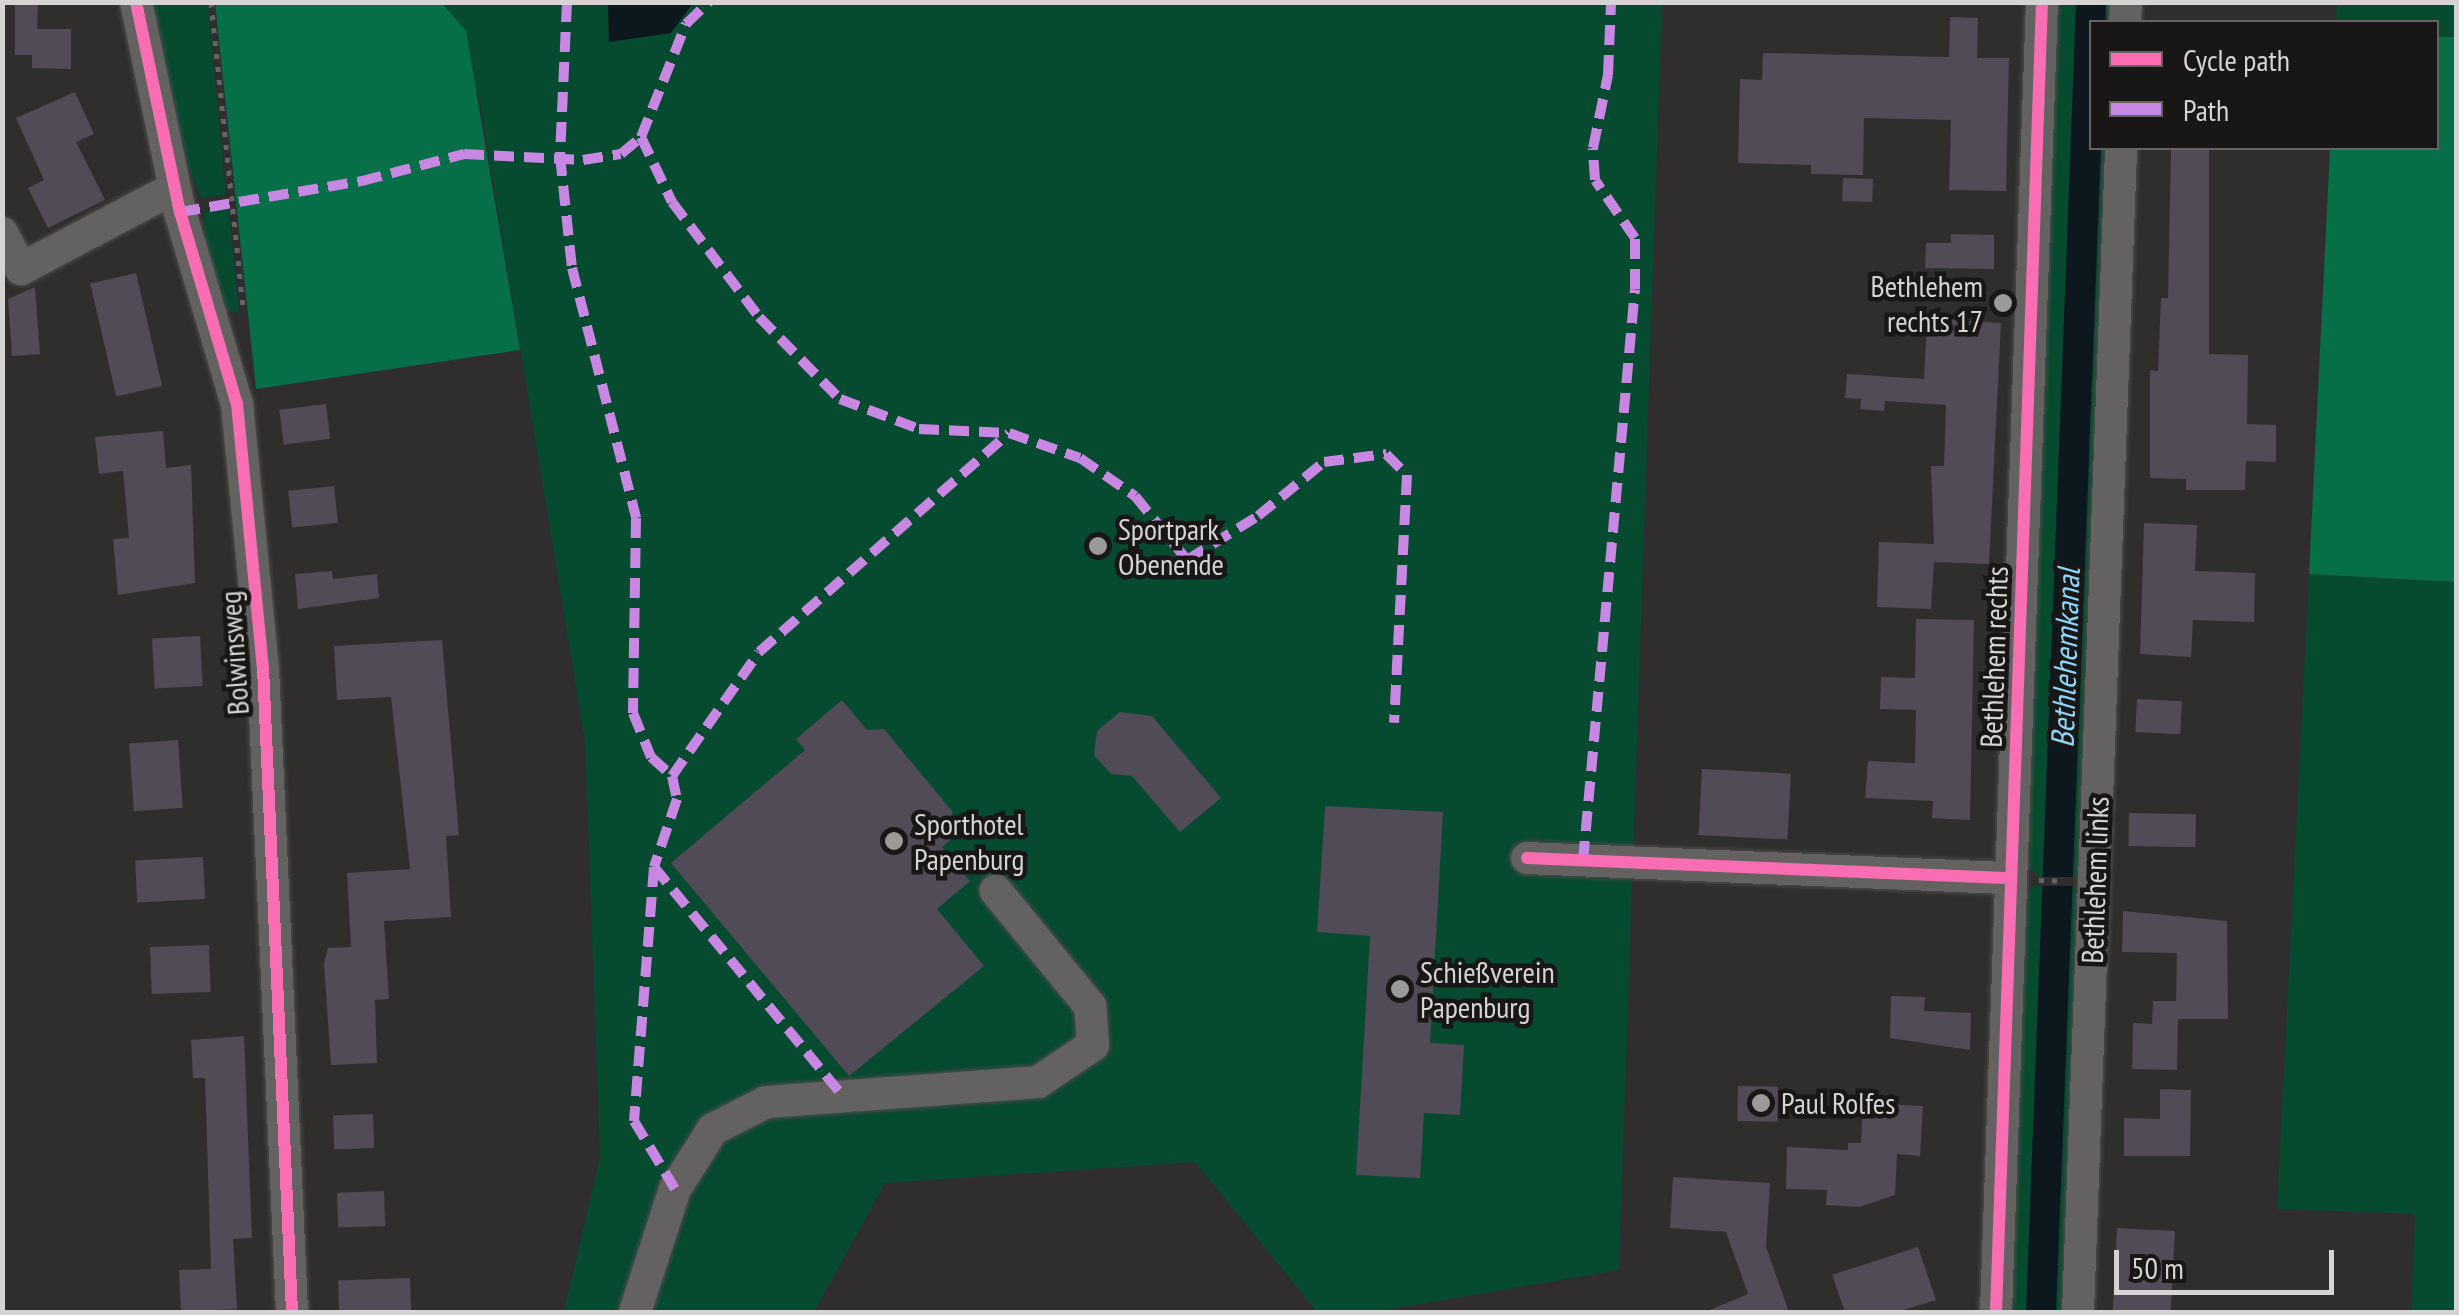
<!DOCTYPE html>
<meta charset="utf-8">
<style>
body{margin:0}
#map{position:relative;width:2459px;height:1315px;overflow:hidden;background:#2f2e2c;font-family:"PT Sans Narrow",sans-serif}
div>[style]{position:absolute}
.green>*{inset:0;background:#064a2f}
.forest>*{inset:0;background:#066f48}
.water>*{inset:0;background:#0c181e}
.pier>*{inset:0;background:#2f2e2c;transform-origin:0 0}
.building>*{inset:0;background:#514a57;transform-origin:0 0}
.path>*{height:5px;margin-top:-2.5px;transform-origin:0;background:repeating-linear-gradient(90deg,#656464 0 5px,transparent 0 13px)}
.roads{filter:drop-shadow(0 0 2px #4d4c4a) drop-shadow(0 0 2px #4d4c4a)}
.minor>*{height:32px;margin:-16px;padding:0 16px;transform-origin:16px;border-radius:16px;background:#636261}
.quiet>*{height:10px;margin-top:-5px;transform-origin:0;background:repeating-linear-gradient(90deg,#c787e3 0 20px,transparent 0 30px)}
.cycleway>*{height:12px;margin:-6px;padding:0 6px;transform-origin:6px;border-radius:6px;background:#f96db3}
.dots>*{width:28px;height:28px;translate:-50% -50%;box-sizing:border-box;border:5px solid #181715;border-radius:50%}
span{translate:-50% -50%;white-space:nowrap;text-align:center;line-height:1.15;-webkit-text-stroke:9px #181715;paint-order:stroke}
.poi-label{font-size:30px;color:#d6d4d2}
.right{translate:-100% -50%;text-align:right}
.left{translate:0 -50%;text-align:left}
.street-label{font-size:30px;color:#d6d4d2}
.water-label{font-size:32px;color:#8dd5fa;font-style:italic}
.frame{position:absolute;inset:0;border:5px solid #d6d4d2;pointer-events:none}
.legend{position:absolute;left:2089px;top:20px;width:350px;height:130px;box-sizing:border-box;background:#181715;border:2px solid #646361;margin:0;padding:12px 18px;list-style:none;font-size:30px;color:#d6d4d2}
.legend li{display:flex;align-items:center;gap:20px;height:50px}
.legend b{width:50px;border:2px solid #646361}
.scale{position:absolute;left:2114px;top:1250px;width:220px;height:45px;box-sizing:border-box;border:5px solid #d6d4d2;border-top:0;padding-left:12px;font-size:30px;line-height:35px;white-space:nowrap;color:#d6d4d2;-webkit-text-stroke:8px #181715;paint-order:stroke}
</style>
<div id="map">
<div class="green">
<i style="clip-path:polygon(150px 3px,208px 3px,226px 195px,201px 198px,180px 148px)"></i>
<i style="clip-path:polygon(442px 3px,1662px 3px,1619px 1270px,1374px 1312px,1317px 1312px,1195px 1162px,885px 1183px,814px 1312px,564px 1312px,600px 1157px,585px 742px,479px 97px)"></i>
<i style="clip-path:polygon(2055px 3px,2114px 3px,2113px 22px,2092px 22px,2092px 148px,2110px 148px,2084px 876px,2071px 877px,2071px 887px,2084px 888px,2069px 1312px,2007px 1312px,2023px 900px,2040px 877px,2026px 865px)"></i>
<i style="clip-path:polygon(2337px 3px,2456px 3px,2456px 37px,2437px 37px,2436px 22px,2336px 22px)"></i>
<i style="clip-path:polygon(229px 209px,239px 313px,220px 309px,203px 237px,204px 211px)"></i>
<i style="clip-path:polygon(2309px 574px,2456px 582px,2456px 1312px,2411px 1312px,2415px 1214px,2277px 1209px)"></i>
</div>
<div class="forest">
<i style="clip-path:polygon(215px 3px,442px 3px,466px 31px,520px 350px,256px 389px)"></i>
<i style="clip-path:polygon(2437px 37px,2456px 37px,2456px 582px,2309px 574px,2330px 148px,2436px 148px)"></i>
</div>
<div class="water">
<i style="clip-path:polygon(608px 3px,608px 2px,693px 3px,671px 33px,609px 42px)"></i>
<i style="clip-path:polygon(2076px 3px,2106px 3px,2106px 22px,2092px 22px,2092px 148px,2101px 148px,2056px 1312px,2026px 1312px)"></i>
</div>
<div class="pier">
<i style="left:2035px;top:877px;width:41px;height:9px"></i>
</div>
<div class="building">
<i style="clip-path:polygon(15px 2px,38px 2px,37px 29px,71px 29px,71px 69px,32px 68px,32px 55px,15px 55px)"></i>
<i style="clip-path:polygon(1950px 17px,1978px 18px,1977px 58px,2009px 58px,2006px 191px,1949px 190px,1951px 120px,1864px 118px,1863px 175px,1811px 174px,1811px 165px,1738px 163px,1740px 79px,1762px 80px,1763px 53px,1949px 57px)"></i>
<i style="clip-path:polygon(75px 92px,94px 134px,76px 142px,105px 200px,48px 228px,28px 188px,44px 180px,16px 118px)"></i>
<i style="clip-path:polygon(2171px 148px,2209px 148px,2209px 354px,2248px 355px,2247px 424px,2276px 425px,2276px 462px,2246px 461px,2245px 490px,2186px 490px,2186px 479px,2150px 478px,2150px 370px,2158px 371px,2161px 298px,2168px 298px)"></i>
<i style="left:1843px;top:178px;width:30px;height:23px;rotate:2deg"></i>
<i style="clip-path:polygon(1951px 234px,1994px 235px,1994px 269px,1925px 268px,1926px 243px,1951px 243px)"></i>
<i style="left:136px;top:273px;width:116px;height:47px;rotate:77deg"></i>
<i style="clip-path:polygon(35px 287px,40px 354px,12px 356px,8px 299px)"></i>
<i style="clip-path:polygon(1927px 318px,2001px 323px,1989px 564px,1934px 562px,1931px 609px,1877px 607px,1879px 542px,1934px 544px,1931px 466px,1944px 466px,1946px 405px,1885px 401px,1884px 411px,1860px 409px,1861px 399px,1845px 398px,1847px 374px,1924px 379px)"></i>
<i style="left:326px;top:404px;width:35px;height:47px;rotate:83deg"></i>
<i style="clip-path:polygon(163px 431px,166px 468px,191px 465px,195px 583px,118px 595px,113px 539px,129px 538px,123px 471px,99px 474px,95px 437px)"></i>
<i style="left:334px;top:486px;width:37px;height:46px;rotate:84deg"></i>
<i style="clip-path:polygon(2144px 523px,2197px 525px,2195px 571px,2255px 573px,2254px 622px,2193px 620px,2191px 657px,2140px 654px)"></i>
<i style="clip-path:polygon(332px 571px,333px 579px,377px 574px,379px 598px,298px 609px,295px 574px)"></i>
<i style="clip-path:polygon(1916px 619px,1974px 620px,1970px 820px,1932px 818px,1933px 801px,1865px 798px,1868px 761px,1915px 763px,1916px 710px,1880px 709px,1881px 677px,1915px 678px)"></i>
<i style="left:200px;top:636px;width:50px;height:48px;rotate:87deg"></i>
<i style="clip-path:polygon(442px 640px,459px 835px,446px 836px,451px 917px,384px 921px,389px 999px,375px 1000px,377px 1063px,331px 1065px,324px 963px,328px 948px,351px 947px,347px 873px,410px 869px,391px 697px,337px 700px,334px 646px)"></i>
<i style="left:2137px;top:699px;width:45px;height:33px;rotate:3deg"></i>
<i style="clip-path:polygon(842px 700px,867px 730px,884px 729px,952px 811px,954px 837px,942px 847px,970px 881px,937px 909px,984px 966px,849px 1076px,671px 863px,805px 750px,796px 739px)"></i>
<i style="clip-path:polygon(1120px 712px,1152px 716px,1221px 798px,1180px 832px,1132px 776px,1111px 774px,1094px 755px,1097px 731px)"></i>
<i style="left:178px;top:740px;width:68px;height:49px;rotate:86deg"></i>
<i style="left:1702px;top:769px;width:89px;height:66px;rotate:3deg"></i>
<i style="clip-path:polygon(1325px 806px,1443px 812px,1430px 1043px,1464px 1045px,1460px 1115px,1424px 1113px,1420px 1178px,1356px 1175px,1370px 936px,1317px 932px)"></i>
<i style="left:2129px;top:813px;width:67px;height:33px;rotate:1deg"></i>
<i style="left:203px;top:857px;width:42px;height:68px;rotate:87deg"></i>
<i style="clip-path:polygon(2123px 911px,2227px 921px,2228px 1019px,2178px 1019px,2177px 1070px,2132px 1069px,2133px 1023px,2152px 1024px,2153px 1001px,2176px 1001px,2177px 953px,2122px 952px)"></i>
<i style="left:209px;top:945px;width:47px;height:59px;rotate:88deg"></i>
<i style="clip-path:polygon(1891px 996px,1925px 997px,1924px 1011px,1971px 1013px,1970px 1050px,1890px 1038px)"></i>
<i style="clip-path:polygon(244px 1036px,252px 1238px,233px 1239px,237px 1309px,181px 1312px,179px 1270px,211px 1269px,205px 1078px,193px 1078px,191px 1040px)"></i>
<i style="left:1738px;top:1086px;width:40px;height:35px;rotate:1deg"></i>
<i style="clip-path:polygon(2160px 1089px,2191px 1090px,2190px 1156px,2124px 1156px,2124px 1118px,2160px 1119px)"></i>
<i style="clip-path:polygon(1863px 1103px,1923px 1106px,1920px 1156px,1897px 1154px,1895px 1195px,1859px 1207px,1826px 1205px,1827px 1190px,1786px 1189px,1787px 1147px,1848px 1150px,1848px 1143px,1861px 1143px)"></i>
<i style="left:373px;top:1114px;width:34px;height:40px;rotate:88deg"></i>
<i style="clip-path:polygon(1673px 1177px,1770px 1183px,1766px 1247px,1789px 1312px,1705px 1312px,1748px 1294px,1726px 1232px,1670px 1228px)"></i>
<i style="left:384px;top:1191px;width:35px;height:47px;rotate:88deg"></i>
<i style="left:2117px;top:1228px;width:58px;height:84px;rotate:3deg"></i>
<i style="clip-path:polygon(1918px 1247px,1936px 1300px,1897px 1312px,1845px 1312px,1832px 1275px)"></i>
<i style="left:410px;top:1278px;width:34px;height:72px;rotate:88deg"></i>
</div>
<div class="path">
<i style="left:211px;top:2px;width:308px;rotate:84deg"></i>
<i style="left:2039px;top:880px;width:24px;rotate:2deg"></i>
</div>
<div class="roads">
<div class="minor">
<i style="left:136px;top:2px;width:215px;rotate:78.2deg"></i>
<i style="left:180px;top:212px;width:200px;rotate:73.5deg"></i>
<i style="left:237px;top:404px;width:265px;rotate:84.4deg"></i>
<i style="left:263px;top:668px;width:645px;rotate:87.42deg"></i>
<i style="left:2125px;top:22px;width:20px;rotate:-87deg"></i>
<i style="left:2px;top:233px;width:41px;rotate:62.2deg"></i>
<i style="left:21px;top:269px;width:173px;rotate:-27.9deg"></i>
<i style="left:1527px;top:858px;width:484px;rotate:2.4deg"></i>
<i style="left:635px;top:1312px;width:129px;rotate:-72deg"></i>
<i style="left:675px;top:1189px;width:71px;rotate:-57.7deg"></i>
<i style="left:713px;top:1129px;width:59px;rotate:-27deg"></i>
<i style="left:766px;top:1102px;width:273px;rotate:-4.2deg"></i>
<i style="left:1038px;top:1082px;width:66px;rotate:-33.9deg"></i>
<i style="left:1093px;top:1045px;width:39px;rotate:-94deg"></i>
<i style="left:1090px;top:1006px;width:149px;rotate:-129.3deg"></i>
<i style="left:1996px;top:1312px;width:1311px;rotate:-87.99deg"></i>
<i style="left:2078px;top:1312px;width:1165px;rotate:-87.88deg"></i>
</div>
</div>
<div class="quiet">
<i style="left:567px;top:2px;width:154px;rotate:92.6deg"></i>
<i style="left:560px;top:156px;width:113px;rotate:83.9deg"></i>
<i style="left:572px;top:268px;width:258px;rotate:75.6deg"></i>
<i style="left:636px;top:518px;width:195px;rotate:90.9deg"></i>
<i style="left:633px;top:713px;width:48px;rotate:67.8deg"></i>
<i style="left:651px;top:757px;width:28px;rotate:42deg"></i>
<i style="left:672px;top:776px;width:24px;rotate:78deg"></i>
<i style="left:677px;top:799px;width:72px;rotate:108.7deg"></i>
<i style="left:654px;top:867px;width:255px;rotate:94.5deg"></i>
<i style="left:634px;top:1121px;width:79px;rotate:58.9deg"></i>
<i style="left:641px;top:137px;width:72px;rotate:64.5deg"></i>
<i style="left:672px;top:202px;width:144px;rotate:52.9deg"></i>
<i style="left:759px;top:317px;width:115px;rotate:45.4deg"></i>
<i style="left:840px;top:399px;width:85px;rotate:20.8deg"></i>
<i style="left:919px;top:429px;width:90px;rotate:2.5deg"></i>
<i style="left:1009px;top:433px;width:75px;rotate:19.4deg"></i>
<i style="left:1080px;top:458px;width:67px;rotate:34.6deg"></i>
<i style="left:1135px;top:496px;width:82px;rotate:50.9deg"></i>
<i style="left:1187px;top:560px;width:84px;rotate:-31.8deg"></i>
<i style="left:1258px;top:516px;width:85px;rotate:-39.3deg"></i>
<i style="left:1324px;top:462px;width:63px;rotate:-7.4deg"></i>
<i style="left:1386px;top:454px;width:30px;rotate:45deg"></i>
<i style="left:1407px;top:475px;width:248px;rotate:93deg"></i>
<i style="left:180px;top:212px;width:185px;rotate:-9.7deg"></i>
<i style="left:362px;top:181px;width:106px;rotate:-14.8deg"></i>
<i style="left:464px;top:154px;width:119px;rotate:2.9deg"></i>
<i style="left:583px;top:160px;width:38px;rotate:-9deg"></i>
<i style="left:621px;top:154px;width:26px;rotate:-40deg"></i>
<i style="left:641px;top:137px;width:122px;rotate:-68.3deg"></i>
<i style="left:686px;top:24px;width:32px;rotate:-44deg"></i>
<i style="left:672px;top:776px;width:151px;rotate:-54.9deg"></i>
<i style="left:759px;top:652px;width:332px;rotate:-41.2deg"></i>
<i style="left:1583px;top:861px;width:574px;rotate:-84.81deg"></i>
<i style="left:1635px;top:289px;width:51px;rotate:-90deg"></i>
<i style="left:1635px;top:238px;width:70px;rotate:-124.6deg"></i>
<i style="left:1595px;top:180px;width:32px;rotate:-94deg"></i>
<i style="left:1593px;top:148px;width:75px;rotate:-78.4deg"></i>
<i style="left:1608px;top:75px;width:73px;rotate:-87.6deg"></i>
<i style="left:654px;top:867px;width:297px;rotate:50.5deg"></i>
</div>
<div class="cycleway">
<i style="left:136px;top:2px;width:215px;rotate:78.2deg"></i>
<i style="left:180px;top:212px;width:200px;rotate:73.5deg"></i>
<i style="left:237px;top:404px;width:265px;rotate:84.4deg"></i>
<i style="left:263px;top:668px;width:645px;rotate:87.42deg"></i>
<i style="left:1527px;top:858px;width:484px;rotate:2.4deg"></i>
<i style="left:1996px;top:1312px;width:1311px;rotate:-87.99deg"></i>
</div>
<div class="dots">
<i style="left:2003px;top:303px;background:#9c9a98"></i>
<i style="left:1098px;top:546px;background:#9c9a98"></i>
<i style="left:894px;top:841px;background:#9c9a98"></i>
<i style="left:1400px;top:989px;background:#9c9a98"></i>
<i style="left:1761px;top:1103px;background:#9c9a98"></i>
</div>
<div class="poi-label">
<span class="right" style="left:1983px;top:303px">Bethlehem<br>rechts 17</span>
<span class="left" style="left:1118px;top:546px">Sportpark<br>Obenende</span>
<span class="left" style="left:914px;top:841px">Sporthotel<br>Papenburg</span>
<span class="left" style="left:1420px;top:989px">Schießverein<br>Papenburg</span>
<span class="left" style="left:1781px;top:1103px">Paul Rolfes</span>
</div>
<div class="street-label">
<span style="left:234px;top:653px;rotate:-94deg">Bolwinsweg</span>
<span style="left:1994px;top:657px;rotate:-88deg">Bethlehem rechts</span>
<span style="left:2095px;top:880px;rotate:-88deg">Bethlehem links</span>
</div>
<div class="water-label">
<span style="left:2065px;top:658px;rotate:-88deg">Bethlehemkanal</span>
</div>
<div class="frame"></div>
<ul class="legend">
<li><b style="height:12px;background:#f96db3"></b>Cycle path</li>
<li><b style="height:12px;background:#c787e3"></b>Path</li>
</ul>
<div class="scale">50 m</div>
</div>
